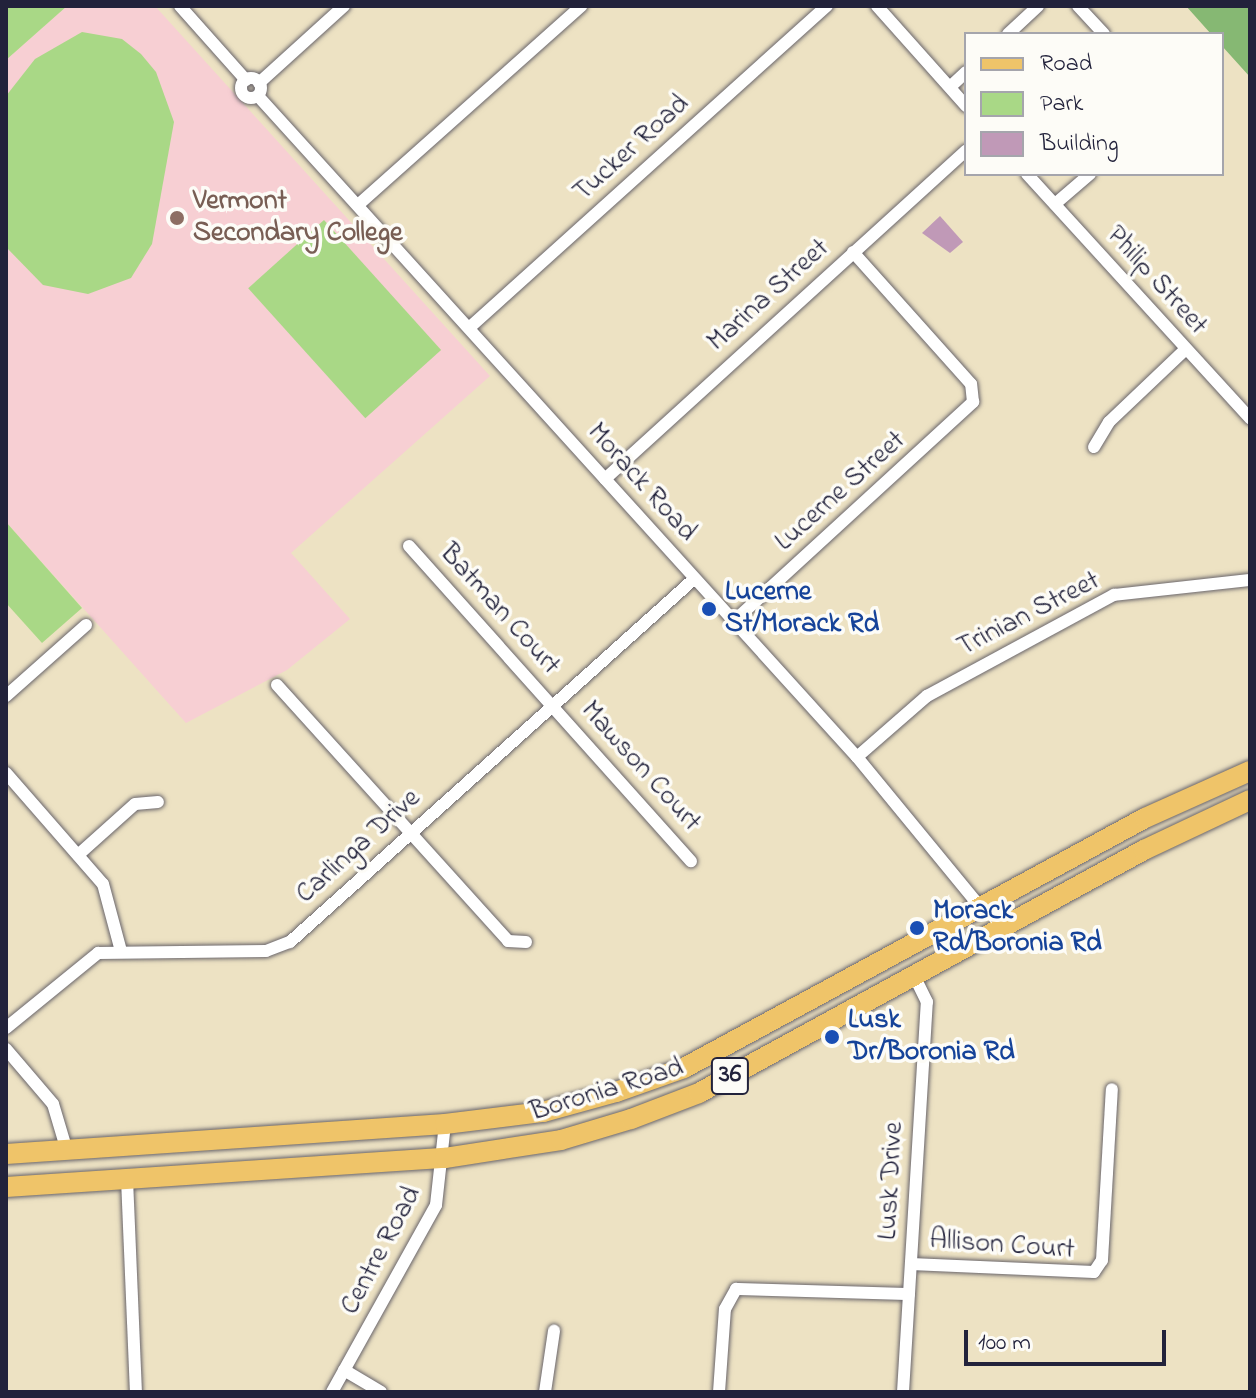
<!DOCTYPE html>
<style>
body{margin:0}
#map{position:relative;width:1256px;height:1398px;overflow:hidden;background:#ede2c3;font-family:"Indie Flower",sans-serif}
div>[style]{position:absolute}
.built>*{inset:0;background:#f7cfd3}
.green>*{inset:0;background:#a9d886;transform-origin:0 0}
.forest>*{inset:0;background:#86b873}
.building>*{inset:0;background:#c099b7}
.roads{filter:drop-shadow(0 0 2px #69656b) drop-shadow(0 0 2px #69656b)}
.street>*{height:12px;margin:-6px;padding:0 6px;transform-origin:6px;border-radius:6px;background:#fff}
.street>.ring{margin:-6px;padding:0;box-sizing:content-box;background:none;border:12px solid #fff;border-radius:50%}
.primary>*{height:20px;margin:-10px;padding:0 10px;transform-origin:10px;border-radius:10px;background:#efc469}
.dots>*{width:22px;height:22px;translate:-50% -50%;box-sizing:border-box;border:4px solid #fdfcf7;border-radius:50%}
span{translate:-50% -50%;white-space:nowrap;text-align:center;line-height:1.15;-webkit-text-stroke:7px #fdfcf7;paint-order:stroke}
.shield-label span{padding:2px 6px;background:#fdfcf7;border:2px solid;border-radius:6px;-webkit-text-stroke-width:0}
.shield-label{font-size:26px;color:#22223b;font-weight:700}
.street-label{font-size:28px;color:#22223b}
.education-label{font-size:28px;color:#785e54;font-weight:700}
.left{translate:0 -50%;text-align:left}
.transit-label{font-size:28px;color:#164399;font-weight:700}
.frame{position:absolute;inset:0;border:8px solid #22223b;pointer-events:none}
.legend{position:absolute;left:964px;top:32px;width:260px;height:144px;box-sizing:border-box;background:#fdfcf7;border:2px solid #a5a5ac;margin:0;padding:10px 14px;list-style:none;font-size:24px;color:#22223b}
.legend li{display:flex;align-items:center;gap:16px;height:40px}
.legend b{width:40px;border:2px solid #a5a5ac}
.scale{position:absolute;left:964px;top:1330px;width:202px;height:36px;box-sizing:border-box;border:4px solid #22223b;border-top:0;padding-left:10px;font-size:24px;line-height:28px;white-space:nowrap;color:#22223b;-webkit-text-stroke:6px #fdfcf7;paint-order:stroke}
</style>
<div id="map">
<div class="built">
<i style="clip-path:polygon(67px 6px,155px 6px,490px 376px,291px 553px,350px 619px,287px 670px,186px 723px,6px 522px,6px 60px)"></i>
</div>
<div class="green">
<i style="clip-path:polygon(6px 6px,67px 6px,6px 60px)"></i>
<i style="clip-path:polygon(82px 32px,122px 39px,141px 54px,156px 72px,174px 122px,152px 244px,131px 278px,88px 294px,43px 285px,6px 247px,6px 96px,35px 59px)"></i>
<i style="left:324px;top:220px;width:175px;height:102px;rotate:48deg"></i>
<i style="clip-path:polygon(6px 522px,82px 608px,42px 643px,6px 603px)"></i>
</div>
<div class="forest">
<i style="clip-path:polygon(1186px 6px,1250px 6px,1250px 77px,1222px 46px,1222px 34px,1211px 34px)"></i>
</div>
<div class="building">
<i style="clip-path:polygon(940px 216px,963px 242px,950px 253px,922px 233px)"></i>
</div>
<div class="roads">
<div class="street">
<i style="left:180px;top:6px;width:99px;rotate:48.3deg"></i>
<i style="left:877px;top:6px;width:134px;rotate:48.3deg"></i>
<i style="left:1078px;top:6px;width:38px;rotate:47deg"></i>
<i style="left:1008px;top:34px;width:41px;rotate:-43deg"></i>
<i class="ring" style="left:241px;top:78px;width:8px;height:8px"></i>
<i style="left:259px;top:83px;width:115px;rotate:-42.2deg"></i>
<i style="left:950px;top:87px;width:22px;rotate:-43deg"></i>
<i style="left:258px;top:96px;width:892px;rotate:47.82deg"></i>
<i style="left:857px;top:757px;width:194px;rotate:50.6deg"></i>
<i style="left:1027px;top:174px;width:331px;rotate:47.6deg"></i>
<i style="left:1055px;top:204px;width:46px;rotate:-40.6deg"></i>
<i style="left:358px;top:205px;width:299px;rotate:-41.7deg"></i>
<i style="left:469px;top:328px;width:482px;rotate:-42deg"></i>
<i style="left:1094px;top:447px;width:29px;rotate:-59deg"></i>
<i style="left:1109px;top:422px;width:105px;rotate:-43.5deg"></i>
<i style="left:605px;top:479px;width:488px;rotate:-42.3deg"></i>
<i style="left:409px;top:546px;width:423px;rotate:48.2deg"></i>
<i style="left:733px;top:622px;width:326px;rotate:-42.5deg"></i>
<i style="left:973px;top:402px;width:18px;rotate:-96deg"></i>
<i style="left:971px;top:384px;width:177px;rotate:-131.8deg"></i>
<i style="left:277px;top:685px;width:345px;rotate:47.9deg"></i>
<i style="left:508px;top:941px;width:18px;rotate:3deg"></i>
<i style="left:6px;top:696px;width:107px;rotate:-41.6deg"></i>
<i style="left:857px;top:757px;width:93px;rotate:-41.1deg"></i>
<i style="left:927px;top:696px;width:213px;rotate:-28.4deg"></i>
<i style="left:1114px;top:595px;width:137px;rotate:-6.3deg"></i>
<i style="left:6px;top:773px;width:147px;rotate:48.9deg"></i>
<i style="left:103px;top:884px;width:69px;rotate:75deg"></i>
<i style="left:78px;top:855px;width:76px;rotate:-41.8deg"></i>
<i style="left:135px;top:804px;width:23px;rotate:-5deg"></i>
<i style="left:6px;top:1028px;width:119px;rotate:-39.2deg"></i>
<i style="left:98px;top:953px;width:168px;rotate:-0.7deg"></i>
<i style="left:266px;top:951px;width:26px;rotate:-21deg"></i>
<i style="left:290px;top:942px;width:543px;rotate:-41.94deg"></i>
<i style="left:6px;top:1049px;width:72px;rotate:49.5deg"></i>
<i style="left:53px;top:1104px;width:49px;rotate:73.4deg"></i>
<i style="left:127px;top:1179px;width:213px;rotate:87.6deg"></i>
<i style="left:911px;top:1264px;width:183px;rotate:2.5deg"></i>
<i style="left:1094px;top:1272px;width:14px;rotate:-56deg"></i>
<i style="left:1102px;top:1260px;width:171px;rotate:-86.7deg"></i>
<i style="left:344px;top:1370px;width:43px;rotate:30.7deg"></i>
<i style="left:332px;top:1392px;width:214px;rotate:-60.9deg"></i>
<i style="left:436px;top:1205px;width:81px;rotate:-83.7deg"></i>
<i style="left:545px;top:1392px;width:62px;rotate:-81.6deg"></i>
<i style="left:719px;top:1392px;width:83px;rotate:-85.9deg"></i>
<i style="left:725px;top:1309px;width:23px;rotate:-61deg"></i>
<i style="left:736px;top:1289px;width:173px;rotate:1.7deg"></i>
<i style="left:903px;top:1392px;width:391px;rotate:-86.5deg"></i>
<i style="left:927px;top:1002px;width:30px;rotate:-116deg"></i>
</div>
<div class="primary">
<i style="left:6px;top:1154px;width:440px;rotate:-3.9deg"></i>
<i style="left:445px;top:1124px;width:99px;rotate:-7deg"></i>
<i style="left:543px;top:1112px;width:76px;rotate:-15.3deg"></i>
<i style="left:616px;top:1092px;width:72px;rotate:-19.4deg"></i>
<i style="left:684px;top:1068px;width:524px;rotate:-28.47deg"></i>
<i style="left:1145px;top:818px;width:115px;rotate:-24.1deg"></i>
<i style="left:6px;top:1187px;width:440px;rotate:-3.8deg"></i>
<i style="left:445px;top:1158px;width:117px;rotate:-8.8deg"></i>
<i style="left:561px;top:1140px;width:73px;rotate:-16.7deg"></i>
<i style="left:631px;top:1119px;width:73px;rotate:-20.9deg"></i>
<i style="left:699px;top:1093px;width:507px;rotate:-28.64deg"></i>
<i style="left:1144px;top:850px;width:117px;rotate:-25.3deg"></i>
</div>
</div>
<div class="dots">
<i style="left:177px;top:218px;background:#8d6e63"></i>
<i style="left:709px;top:609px;background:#1a4fb4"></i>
<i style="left:917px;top:928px;background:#1a4fb4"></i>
<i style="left:832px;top:1037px;background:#1a4fb4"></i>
</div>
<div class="shield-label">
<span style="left:730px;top:1076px">36</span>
</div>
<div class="street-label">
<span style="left:632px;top:149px;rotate:-42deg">Tucker Road</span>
<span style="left:1156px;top:281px;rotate:48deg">Philip Street</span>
<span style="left:769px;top:296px;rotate:-42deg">Marina Street</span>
<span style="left:641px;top:483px;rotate:48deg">Morack Road</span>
<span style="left:841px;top:492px;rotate:-42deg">Lucerne Street</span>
<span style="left:499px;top:610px;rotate:48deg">Batman Court</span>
<span style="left:1029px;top:615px;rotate:-27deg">Trinian Street</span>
<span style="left:640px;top:767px;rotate:48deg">Mawson Court</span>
<span style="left:359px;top:847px;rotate:-42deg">Carlinga Drive</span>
<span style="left:607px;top:1091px;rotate:-17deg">Boronia Road</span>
<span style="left:892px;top:1181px;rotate:-87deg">Lusk Drive</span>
<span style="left:1002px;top:1246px;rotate:4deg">Allison Court</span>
<span style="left:382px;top:1251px;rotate:-62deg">Centre Road</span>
</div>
<div class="education-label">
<span class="left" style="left:193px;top:218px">Vermont<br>Secondary College</span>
</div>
<div class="transit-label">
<span class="left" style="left:725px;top:609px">Lucerne<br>St/Morack Rd</span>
<span class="left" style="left:933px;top:928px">Morack<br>Rd/Boronia Rd</span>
<span class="left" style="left:848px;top:1037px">Lusk<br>Dr/Boronia Rd</span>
</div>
<div class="frame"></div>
<ul class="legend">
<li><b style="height:10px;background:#efc469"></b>Road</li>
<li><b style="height:22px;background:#a9d886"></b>Park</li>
<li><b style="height:22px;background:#c099b7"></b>Building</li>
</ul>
<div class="scale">100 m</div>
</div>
